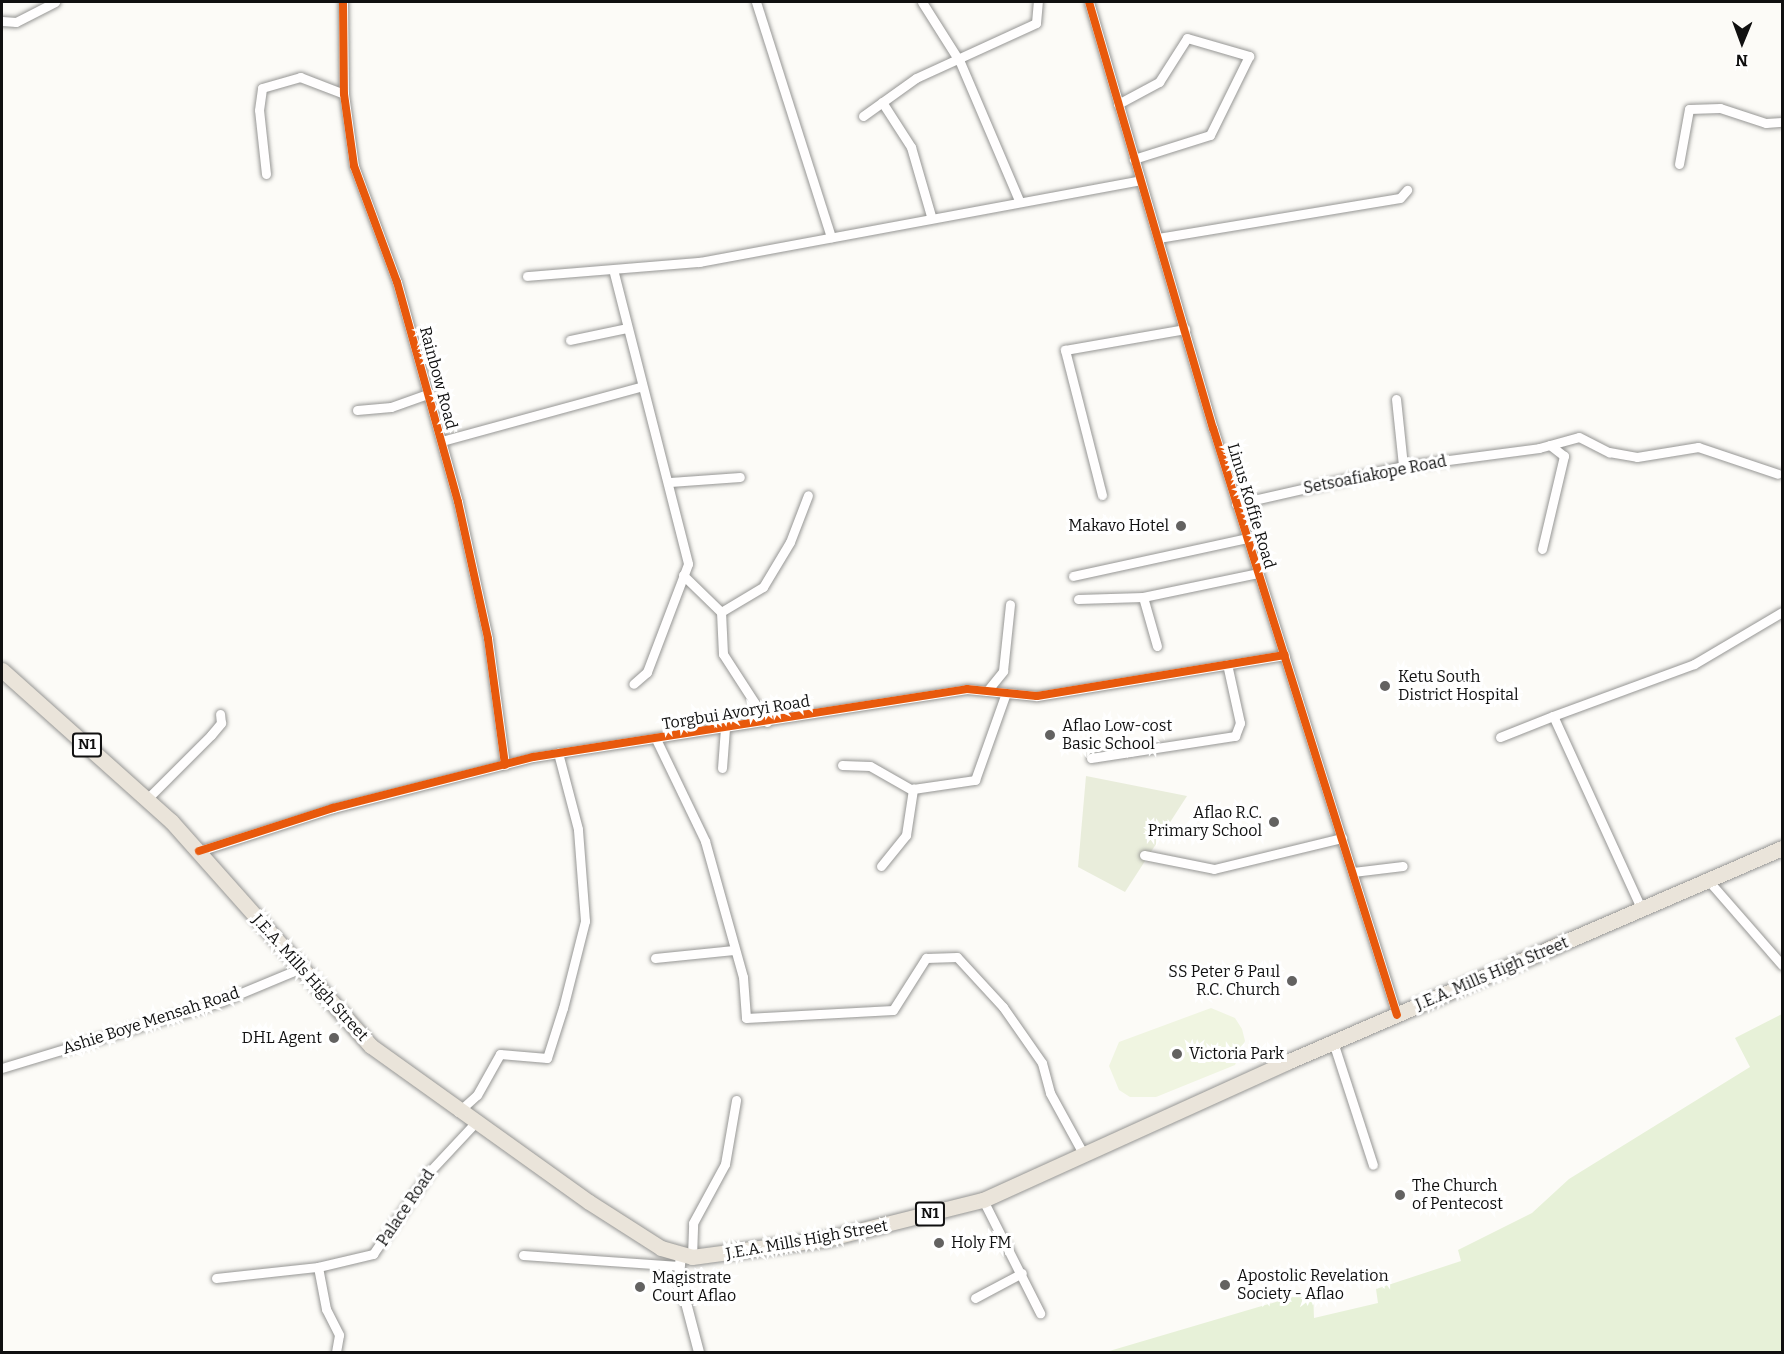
<!DOCTYPE html>
<style>
body{margin:0}
#map{position:relative;width:1784px;height:1354px;overflow:hidden;background:#fcfbf7;font-family:Bitter,serif}
div>[style]{position:absolute}
.green>*{inset:0;background:#e7f1d8}
.cemetery>*{inset:0;background:#e9eddb}
.pitch>*{inset:0;background:#f0f5e1}
.roads{filter:drop-shadow(0 0 2px #969694) drop-shadow(0 0 2px #969694)}
.minor>*{height:9px;margin:-4.5px;padding:0 4.5px;transform-origin:4.5px;border-radius:4.5px;background:#fffefe}
.tertiary>*{height:10px;margin:-5px;padding:0 5px;transform-origin:5px;border-radius:5px;background:#fffefe}
.trunk>*{height:15px;margin:-7.5px;padding:0 7.5px;transform-origin:7.5px;border-radius:7.5px;background:#eae4da}
.cycleway>*{height:8px;margin:-4px;padding:0 4px;transform-origin:4px;border-radius:4px;background:#e8590c}
.dots>*{width:16px;height:16px;translate:-50% -50%;box-sizing:border-box;border:3px solid #fff;border-radius:50%}
span{translate:-50% -50%;white-space:nowrap;text-align:center;line-height:1.15;-webkit-text-stroke:6px #fff;paint-order:stroke}
.shield-label span{padding:2px 4px;background:#fff;border:2px solid;border-radius:4px;-webkit-text-stroke-width:0}
.shield-label{font-size:15px;color:#101010;font-weight:700}
.street-label{font-size:16px;color:#101010}
.poi-label{font-size:16px;color:#101010}
.right{translate:-100% -50%;text-align:right}
.left{translate:0 -50%;text-align:left}
.frame{position:absolute;inset:0;border:3px solid #101010;pointer-events:none}
.north{position:absolute;left:1712px;top:12px;width:60px;height:60px;-webkit-text-stroke:4px #fff;paint-order:stroke;rotate:181deg;font-size:16px;font-weight:700;line-height:24px;text-align:center;color:#101010}
.north::after{content:'';display:block;margin:auto;width:21px;height:27px;background:#101010;clip-path:polygon(50% 0,100% 100%,50% 72%,0 100%)}
</style>
<div id="map">
<div class="green">
<i style="clip-path:polygon(1782px 1014px,1782px 1352px,1106px 1352px,1313px 1291px,1314px 1318px,1378px 1303px,1376px 1289px,1461px 1261px,1458px 1250px,1532px 1213px,1569px 1179px,1750px 1067px,1735px 1038px)"></i>
</div>
<div class="cemetery">
<i style="clip-path:polygon(1086px 776px,1187px 796px,1125px 892px,1078px 867px)"></i>
</div>
<div class="pitch">
<i style="clip-path:polygon(1211px 1008px,1235px 1018px,1242px 1029px,1245px 1041px,1235px 1065px,1156px 1097px,1130px 1097px,1119px 1090px,1109px 1066px,1119px 1042px)"></i>
</div>
<div class="roads">
<div class="minor">
<i style="left:343px;top:2px;width:92px;rotate:89.4deg"></i>
<i style="left:344px;top:94px;width:73px;rotate:82.1deg"></i>
<i style="left:354px;top:166px;width:124px;rotate:69.7deg"></i>
<i style="left:397px;top:282px;width:228px;rotate:74.5deg"></i>
<i style="left:458px;top:502px;width:140px;rotate:77.6deg"></i>
<i style="left:488px;top:639px;width:127px;rotate:82.3deg"></i>
<i style="left:756px;top:2px;width:247px;rotate:72.3deg"></i>
<i style="left:922px;top:2px;width:71px;rotate:57.7deg"></i>
<i style="left:960px;top:62px;width:150px;rotate:66.9deg"></i>
<i style="left:1089px;top:2px;width:444px;rotate:73.8deg"></i>
<i style="left:1213px;top:428px;width:615px;rotate:72.6deg"></i>
<i style="left:2px;top:21px;width:14px;rotate:4deg"></i>
<i style="left:16px;top:22px;width:44px;rotate:-27.1deg"></i>
<i style="left:882px;top:102px;width:54px;rotate:57.2deg"></i>
<i style="left:911px;top:147px;width:72px;rotate:73.8deg"></i>
<i style="left:1118px;top:104px;width:47px;rotate:-28.2deg"></i>
<i style="left:1159px;top:82px;width:52px;rotate:-57.5deg"></i>
<i style="left:1187px;top:38px;width:65px;rotate:16.2deg"></i>
<i style="left:1249px;top:56px;width:88px;rotate:116.3deg"></i>
<i style="left:1210px;top:135px;width:80px;rotate:162.5deg"></i>
<i style="left:863px;top:116px;width:65px;rotate:-35.6deg"></i>
<i style="left:916px;top:78px;width:132px;rotate:-24.6deg"></i>
<i style="left:1036px;top:23px;width:21px;rotate:-85deg"></i>
<i style="left:1679px;top:164px;width:56px;rotate:-79.7deg"></i>
<i style="left:1689px;top:109px;width:31px;rotate:-2deg"></i>
<i style="left:1720px;top:108px;width:48px;rotate:18.1deg"></i>
<i style="left:1766px;top:123px;width:16px;rotate:-4deg"></i>
<i style="left:266px;top:174px;width:64px;rotate:-96.2deg"></i>
<i style="left:259px;top:110px;width:22px;rotate:-82deg"></i>
<i style="left:262px;top:88px;width:40px;rotate:-16deg"></i>
<i style="left:300px;top:77px;width:47px;rotate:21.1deg"></i>
<i style="left:1158px;top:238px;width:245px;rotate:-9.4deg"></i>
<i style="left:1400px;top:198px;width:11px;rotate:-49deg"></i>
<i style="left:614px;top:273px;width:300px;rotate:75.7deg"></i>
<i style="left:688px;top:564px;width:116px;rotate:110.8deg"></i>
<i style="left:647px;top:672px;width:18px;rotate:139deg"></i>
<i style="left:527px;top:276px;width:173px;rotate:-4.7deg"></i>
<i style="left:699px;top:262px;width:449px;rotate:-10.5deg"></i>
<i style="left:570px;top:340px;width:58px;rotate:-11.9deg"></i>
<i style="left:1396px;top:399px;width:67px;rotate:84deg"></i>
<i style="left:357px;top:410px;width:34px;rotate:-5deg"></i>
<i style="left:391px;top:407px;width:41px;rotate:-19.7deg"></i>
<i style="left:442px;top:441px;width:205px;rotate:-15.3deg"></i>
<i style="left:670px;top:482px;width:70px;rotate:-4.1deg"></i>
<i style="left:1102px;top:495px;width:150px;rotate:-104.3deg"></i>
<i style="left:1065px;top:350px;width:122px;rotate:-9.9deg"></i>
<i style="left:1236px;top:504px;width:171px;rotate:-12.8deg"></i>
<i style="left:1403px;top:466px;width:137px;rotate:-7.5deg"></i>
<i style="left:1539px;top:448px;width:41px;rotate:-15.4deg"></i>
<i style="left:1579px;top:437px;width:34px;rotate:27deg"></i>
<i style="left:1609px;top:452px;width:28px;rotate:10deg"></i>
<i style="left:1637px;top:457px;width:62px;rotate:-9.3deg"></i>
<i style="left:1698px;top:447px;width:84px;rotate:18.6deg"></i>
<i style="left:1542px;top:549px;width:96px;rotate:-76.7deg"></i>
<i style="left:1564px;top:456px;width:18px;rotate:-142deg"></i>
<i style="left:683px;top:575px;width:53px;rotate:44.2deg"></i>
<i style="left:1073px;top:576px;width:178px;rotate:-12.3deg"></i>
<i style="left:1143px;top:597px;width:51px;rotate:74.1deg"></i>
<i style="left:1078px;top:599px;width:65px;rotate:-1.8deg"></i>
<i style="left:1143px;top:597px;width:117px;rotate:-11.8deg"></i>
<i style="left:987px;top:691px;width:26px;rotate:-51deg"></i>
<i style="left:1003px;top:671px;width:67px;rotate:-84deg"></i>
<i style="left:767px;top:722px;width:81px;rotate:-122.9deg"></i>
<i style="left:723px;top:654px;width:42px;rotate:-92.7deg"></i>
<i style="left:721px;top:612px;width:49px;rotate:-30.8deg"></i>
<i style="left:763px;top:587px;width:52px;rotate:-59deg"></i>
<i style="left:790px;top:542px;width:50px;rotate:-69deg"></i>
<i style="left:1500px;top:737px;width:57px;rotate:-21.6deg"></i>
<i style="left:656px;top:739px;width:113px;rotate:64.3deg"></i>
<i style="left:705px;top:841px;width:141px;rotate:74.4deg"></i>
<i style="left:743px;top:977px;width:41px;rotate:85.8deg"></i>
<i style="left:746px;top:1018px;width:147px;rotate:-3.1deg"></i>
<i style="left:893px;top:1010px;width:62px;rotate:-57.6deg"></i>
<i style="left:926px;top:958px;width:31px;rotate:-2deg"></i>
<i style="left:957px;top:957px;width:68px;rotate:47.4deg"></i>
<i style="left:1003px;top:1007px;width:68px;rotate:55.1deg"></i>
<i style="left:1042px;top:1063px;width:31px;rotate:75deg"></i>
<i style="left:1050px;top:1093px;width:71px;rotate:61.3deg"></i>
<i style="left:1091px;top:758px;width:146px;rotate:-8.7deg"></i>
<i style="left:1235px;top:736px;width:14px;rotate:-69deg"></i>
<i style="left:1240px;top:723px;width:60px;rotate:-102.4deg"></i>
<i style="left:842px;top:765px;width:28px;rotate:2deg"></i>
<i style="left:870px;top:766px;width:48px;rotate:29.7deg"></i>
<i style="left:722px;top:768px;width:40px;rotate:-85.7deg"></i>
<i style="left:148px;top:798px;width:89px;rotate:-45deg"></i>
<i style="left:211px;top:735px;width:16px;rotate:-50deg"></i>
<i style="left:221px;top:723px;width:9px;rotate:-96deg"></i>
<i style="left:199px;top:851px;width:141px;rotate:-17.8deg"></i>
<i style="left:333px;top:808px;width:206px;rotate:-14.3deg"></i>
<i style="left:533px;top:757px;width:439px;rotate:-8.9deg"></i>
<i style="left:967px;top:689px;width:70px;rotate:5.7deg"></i>
<i style="left:1037px;top:696px;width:251px;rotate:-9.4deg"></i>
<i style="left:1144px;top:855px;width:71px;rotate:11.3deg"></i>
<i style="left:1214px;top:869px;width:132px;rotate:-13.6deg"></i>
<i style="left:881px;top:866px;width:40px;rotate:-51deg"></i>
<i style="left:906px;top:835px;width:47px;rotate:-81.3deg"></i>
<i style="left:913px;top:789px;width:63px;rotate:-8.3deg"></i>
<i style="left:975px;top:780px;width:92px;rotate:-70.4deg"></i>
<i style="left:1353px;top:872px;width:50px;rotate:-6.8deg"></i>
<i style="left:1707px;top:879px;width:114px;rotate:48.9deg"></i>
<i style="left:1641px;top:908px;width:211px;rotate:-114.6deg"></i>
<i style="left:1553px;top:716px;width:150px;rotate:-20.2deg"></i>
<i style="left:1694px;top:664px;width:102px;rotate:-30.6deg"></i>
<i style="left:655px;top:958px;width:79px;rotate:-5.8deg"></i>
<i style="left:1333px;top:1042px;width:129px;rotate:72deg"></i>
<i style="left:2px;top:1068px;width:230px;rotate:-16.9deg"></i>
<i style="left:222px;top:1001px;width:83px;rotate:-22.6deg"></i>
<i style="left:458px;top:1112px;width:25px;rotate:-42deg"></i>
<i style="left:477px;top:1095px;width:47px;rotate:-60.7deg"></i>
<i style="left:500px;top:1054px;width:47px;rotate:4.9deg"></i>
<i style="left:547px;top:1058px;width:52px;rotate:-72.3deg"></i>
<i style="left:563px;top:1008px;width:90px;rotate:-75.8deg"></i>
<i style="left:585px;top:921px;width:92px;rotate:-94.4deg"></i>
<i style="left:578px;top:829px;width:79px;rotate:-104.7deg"></i>
<i style="left:983px;top:1200px;width:127px;rotate:63.2deg"></i>
<i style="left:523px;top:1255px;width:156px;rotate:4deg"></i>
<i style="left:692px;top:1257px;width:34px;rotate:-88deg"></i>
<i style="left:693px;top:1223px;width:67px;rotate:-61.5deg"></i>
<i style="left:725px;top:1164px;width:65px;rotate:-80.2deg"></i>
<i style="left:318px;top:1267px;width:43px;rotate:79.2deg"></i>
<i style="left:326px;top:1309px;width:29px;rotate:63deg"></i>
<i style="left:339px;top:1335px;width:17px;rotate:100deg"></i>
<i style="left:216px;top:1278px;width:103px;rotate:-6.2deg"></i>
<i style="left:318px;top:1267px;width:57px;rotate:-13.3deg"></i>
<i style="left:373px;top:1254px;width:102px;rotate:-55.4deg"></i>
<i style="left:431px;top:1170px;width:63px;rotate:-46.9deg"></i>
<i style="left:975px;top:1298px;width:53px;rotate:-28deg"></i>
</div>
<div class="tertiary">
<i style="left:681px;top:1254px;width:22px;rotate:95deg"></i>
<i style="left:679px;top:1276px;width:79px;rotate:75.3deg"></i>
</div>
<div class="trunk">
<i style="left:2px;top:670px;width:227px;rotate:41.8deg"></i>
<i style="left:171px;top:821px;width:301px;rotate:48.4deg"></i>
<i style="left:371px;top:1046px;width:268px;rotate:35.6deg"></i>
<i style="left:589px;top:1202px;width:85px;rotate:32.6deg"></i>
<i style="left:661px;top:1248px;width:32px;rotate:16deg"></i>
<i style="left:692px;top:1257px;width:135px;rotate:-7.7deg"></i>
<i style="left:826px;top:1239px;width:162px;rotate:-14deg"></i>
<i style="left:983px;top:1200px;width:334px;rotate:-24.4deg"></i>
<i style="left:1287px;top:1062px;width:539px;rotate:-23.38deg"></i>
</div>
</div>
<div class="cycleway">
<i style="left:343px;top:2px;width:92px;rotate:89.4deg"></i>
<i style="left:344px;top:94px;width:73px;rotate:82.1deg"></i>
<i style="left:354px;top:166px;width:124px;rotate:69.7deg"></i>
<i style="left:397px;top:282px;width:228px;rotate:74.5deg"></i>
<i style="left:458px;top:502px;width:140px;rotate:77.6deg"></i>
<i style="left:488px;top:639px;width:127px;rotate:82.3deg"></i>
<i style="left:1089px;top:2px;width:444px;rotate:73.8deg"></i>
<i style="left:1213px;top:428px;width:615px;rotate:72.6deg"></i>
<i style="left:199px;top:851px;width:141px;rotate:-17.8deg"></i>
<i style="left:333px;top:808px;width:206px;rotate:-14.3deg"></i>
<i style="left:533px;top:757px;width:439px;rotate:-8.9deg"></i>
<i style="left:967px;top:689px;width:70px;rotate:5.7deg"></i>
<i style="left:1037px;top:696px;width:251px;rotate:-9.4deg"></i>
</div>
<div class="dots">
<i style="left:1181px;top:526px;background:#636261"></i>
<i style="left:1385px;top:686px;background:#636261"></i>
<i style="left:1050px;top:735px;background:#636261"></i>
<i style="left:1274px;top:822px;background:#636261"></i>
<i style="left:1292px;top:981px;background:#636261"></i>
<i style="left:334px;top:1038px;background:#636261"></i>
<i style="left:1177px;top:1054px;background:#636261"></i>
<i style="left:1400px;top:1195px;background:#636261"></i>
<i style="left:939px;top:1243px;background:#636261"></i>
<i style="left:1225px;top:1285px;background:#636261"></i>
<i style="left:640px;top:1287px;background:#636261"></i>
</div>
<div class="shield-label">
<span style="left:87px;top:745px">N1</span>
<span style="left:930px;top:1214px">N1</span>
</div>
<div class="street-label">
<span style="left:438px;top:378px;rotate:75deg">Rainbow Road</span>
<span style="left:1375px;top:475px;rotate:-11deg">Setsoafiakope Road</span>
<span style="left:1251px;top:506px;rotate:73deg">Linus Koffie Road</span>
<span style="left:736px;top:713px;rotate:-9deg">Torgbui Avoryi Road</span>
<span style="left:1492px;top:974px;rotate:-23deg">J.E.A. Mills High Street</span>
<span style="left:310px;top:978px;rotate:48deg">J.E.A. Mills High Street</span>
<span style="left:151px;top:1021px;rotate:-18deg">Ashie Boye Mensah Road</span>
<span style="left:406px;top:1208px;rotate:-56deg">Palace Road</span>
<span style="left:807px;top:1240px;rotate:-10deg">J.E.A. Mills High Street</span>
</div>
<div class="poi-label">
<span class="right" style="left:1169px;top:526px">Makavo Hotel</span>
<span class="left" style="left:1398px;top:686px">Ketu South<br>District Hospital</span>
<span class="left" style="left:1062px;top:735px">Aflao Low-cost<br>Basic School</span>
<span class="right" style="left:1262px;top:822px">Aflao R.C.<br>Primary School</span>
<span class="right" style="left:1280px;top:981px">SS Peter &amp; Paul<br>R.C. Church</span>
<span class="right" style="left:322px;top:1038px">DHL Agent</span>
<span class="left" style="left:1189px;top:1054px">Victoria Park</span>
<span class="left" style="left:1412px;top:1195px">The Church<br>of Pentecost</span>
<span class="left" style="left:951px;top:1243px">Holy FM</span>
<span class="left" style="left:1237px;top:1285px">Apostolic Revelation<br>Society - Aflao</span>
<span class="left" style="left:652px;top:1287px">Magistrate<br>Court Aflao</span>
</div>
<div class="frame"></div>
<div class="north">N</div>
</div>
